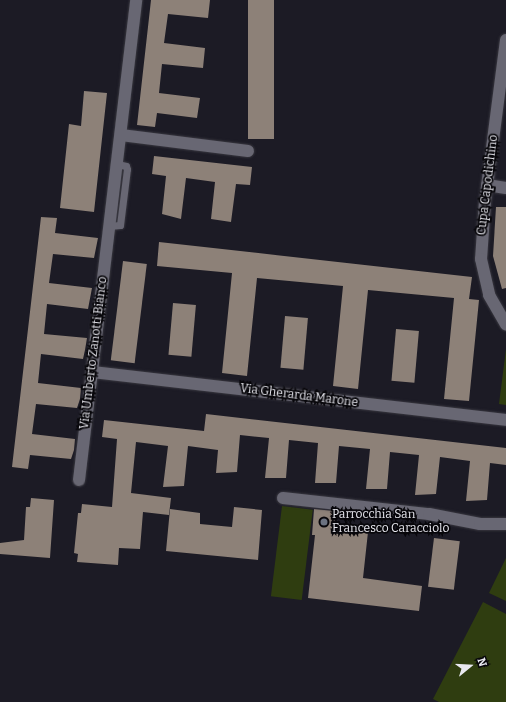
<!DOCTYPE html>
<style>
body{margin:0}
#map{position:relative;width:506px;height:702px;overflow:hidden;background:#1c1b25;font-family:Bitter,serif}
div>[style]{position:absolute}
.green>*{inset:0;background:#2f3d10;transform-origin:0 0}
.building>*{inset:0;background:#8d8178;transform-origin:0 0}
.roads{filter:drop-shadow(0 0 1px #393840) drop-shadow(0 0 1px #393840)}
.lane>*{height:7px;margin:-3.5px;padding:0 3.5px;transform-origin:3.5px;border-radius:3.5px;background:#686773}
.street>*{height:12px;margin:-6px;padding:0 6px;transform-origin:6px;border-radius:6px;background:#686773}
.dots>*{width:11px;height:11px;translate:-50% -50%;box-sizing:border-box;border:2px solid #07060a;border-radius:50%}
span{translate:-50% -50%;white-space:nowrap;text-align:center;line-height:1.15;-webkit-text-stroke:3.5px #07060a;paint-order:stroke}
.street-label{font-size:12px;color:#e9e9f0}
.poi-label{font-size:12px;color:#e9e9f0}
.left{translate:0 -50%;text-align:left}
.north{position:absolute;left:450px;top:646px;width:40px;height:40px;-webkit-text-stroke:3px #07060a;paint-order:stroke;rotate:72deg;font-size:11px;font-weight:700;line-height:16px;text-align:center;color:#e9e9f0}
.north::after{content:'';display:block;margin:auto;width:14px;height:18px;background:#e9e9f0;clip-path:polygon(50% 0,100% 100%,50% 72%,0 100%)}
</style>
<div id="map">
<div class="green">
<i style="clip-path:polygon(506px 349px,506px 405px,499px 404px)"></i>
<i style="left:282px;top:506px;width:31px;height:91px;rotate:7deg"></i>
<i style="clip-path:polygon(506px 558px,506px 601px,489px 593px)"></i>
<i style="clip-path:polygon(483px 602px,506px 614px,506px 702px,439px 702px,433px 699px)"></i>
</div>
<div class="building">
<i style="clip-path:polygon(151px 0,210px 0,208px 18px,168px 14px,164px 43px,205px 48px,203px 68px,162px 64px,159px 93px,200px 98px,197px 118px,157px 113px,155px 127px,137px 125px)"></i>
<i style="left:248px;top:0;width:26px;height:139px"></i>
<i style="clip-path:polygon(84px 91px,107px 93px,94px 212px,60px 208px,69px 124px,81px 126px)"></i>
<i style="clip-path:polygon(154px 156px,252px 167px,250px 185px,236px 184px,231px 222px,211px 219px,215px 182px,186px 178px,181px 219px,162px 214px,166px 176px,152px 174px)"></i>
<i style="clip-path:polygon(496px 207px,506px 207px,506px 288px,502px 289px,493px 256px)"></i>
<i style="clip-path:polygon(41px 217px,57px 218px,55px 233px,98px 238px,94px 258px,53px 254px,49px 283px,92px 288px,88px 309px,47px 304px,44px 334px,87px 338px,85px 350px,83px 359px,41px 354px,38px 383px,81px 388px,80px 399px,77px 408px,36px 404px,32px 434px,75px 439px,74px 450px,71px 459px,30px 455px,28px 469px,12px 467px)"></i>
<i style="clip-path:polygon(159px 242px,472px 277px,469px 299px,479px 300px,469px 401px,444px 399px,454px 298px,368px 290px,358px 389px,333px 386px,343px 286px,257px 278px,247px 376px,222px 373px,232px 273px,157px 266px)"></i>
<i style="left:123px;top:261px;width:24px;height:100px;rotate:7deg"></i>
<i style="left:173px;top:303px;width:23px;height:52px;rotate:5deg"></i>
<i style="left:285px;top:316px;width:23px;height:52px;rotate:5deg"></i>
<i style="left:396px;top:329px;width:23px;height:52px;rotate:5deg"></i>
<i style="clip-path:polygon(206px 414px,506px 448px,506px 465px,490px 463px,487px 500px,466px 501px,470px 461px,440px 457px,436px 494px,415px 495px,419px 455px,390px 452px,387px 489px,366px 489px,370px 449px,339px 446px,336px 483px,315px 483px,318px 443px,289px 440px,286px 478px,265px 478px,269px 438px,240px 435px,237px 472px,216px 473px,218px 450px,188px 446px,184px 486px,163px 487px,168px 446px,136px 442px,131px 493px,171px 498px,169px 515px,143px 512px,140px 549px,119px 548px,118px 565px,77px 562px,78px 554px,74px 553px,78px 513px,81px 513px,82px 504px,112px 507px,117px 439px,102px 437px,104px 420px,204px 431px)"></i>
<i style="clip-path:polygon(31px 498px,54px 500px,50px 558px,0 554px,0 543px,24px 540px,26px 507px,30px 507px)"></i>
<i style="clip-path:polygon(234px 507px,262px 510px,258px 560px,166px 551px,170px 509px,200px 513px,200px 524px,232px 527px)"></i>
<i style="clip-path:polygon(314px 509px,335px 511px,334px 529px,368px 532px,363px 578px,422px 586px,419px 611px,308px 598px,315px 535px,312px 535px)"></i>
<i style="left:434px;top:538px;width:26px;height:49px;rotate:7deg"></i>
</div>
<div class="roads">
<div class="lane">
<i style="left:109px;top:226px;width:11px;rotate:-5deg"></i>
<i style="left:120px;top:225px;width:56px;rotate:-82.9deg"></i>
<i style="left:127px;top:169px;width:3px;rotate:-108deg"></i>
<i style="left:126px;top:166px;width:9px;rotate:-167deg"></i>
</div>
<div class="street">
<i style="left:506px;top:40px;width:162px;rotate:97.4deg"></i>
<i style="left:485px;top:201px;width:58px;rotate:93.9deg"></i>
<i style="left:481px;top:259px;width:37px;rotate:77deg"></i>
<i style="left:489px;top:295px;width:34px;rotate:60deg"></i>
<i style="left:121px;top:135px;width:128px;rotate:7.2deg"></i>
<i style="left:487px;top:185px;width:19px;rotate:9deg"></i>
<i style="left:92px;top:372px;width:417px;rotate:6.6deg"></i>
<i style="left:79px;top:480px;width:483px;rotate:-83.2deg"></i>
<i style="left:283px;top:498px;width:147px;rotate:6.3deg"></i>
<i style="left:429px;top:514px;width:52px;rotate:11.1deg"></i>
<i style="left:480px;top:524px;width:26px"></i>
</div>
</div>
<div class="dots">
<i style="left:324px;top:522px;background:#6b7280"></i>
</div>
<div class="street-label">
<span style="left:488px;top:185px;rotate:-83deg">Cupa Capodichino</span>
<span style="left:94px;top:353px;rotate:-83deg">Via Umberto Zanotti Bianco</span>
<span style="left:299px;top:396px;rotate:7deg">Via Gherarda Marone</span>
</div>
<div class="poi-label">
<span class="left" style="left:332px;top:522px">Parrocchia San<br>Francesco Caracciolo</span>
</div>
<div class="north">N</div>
</div>
